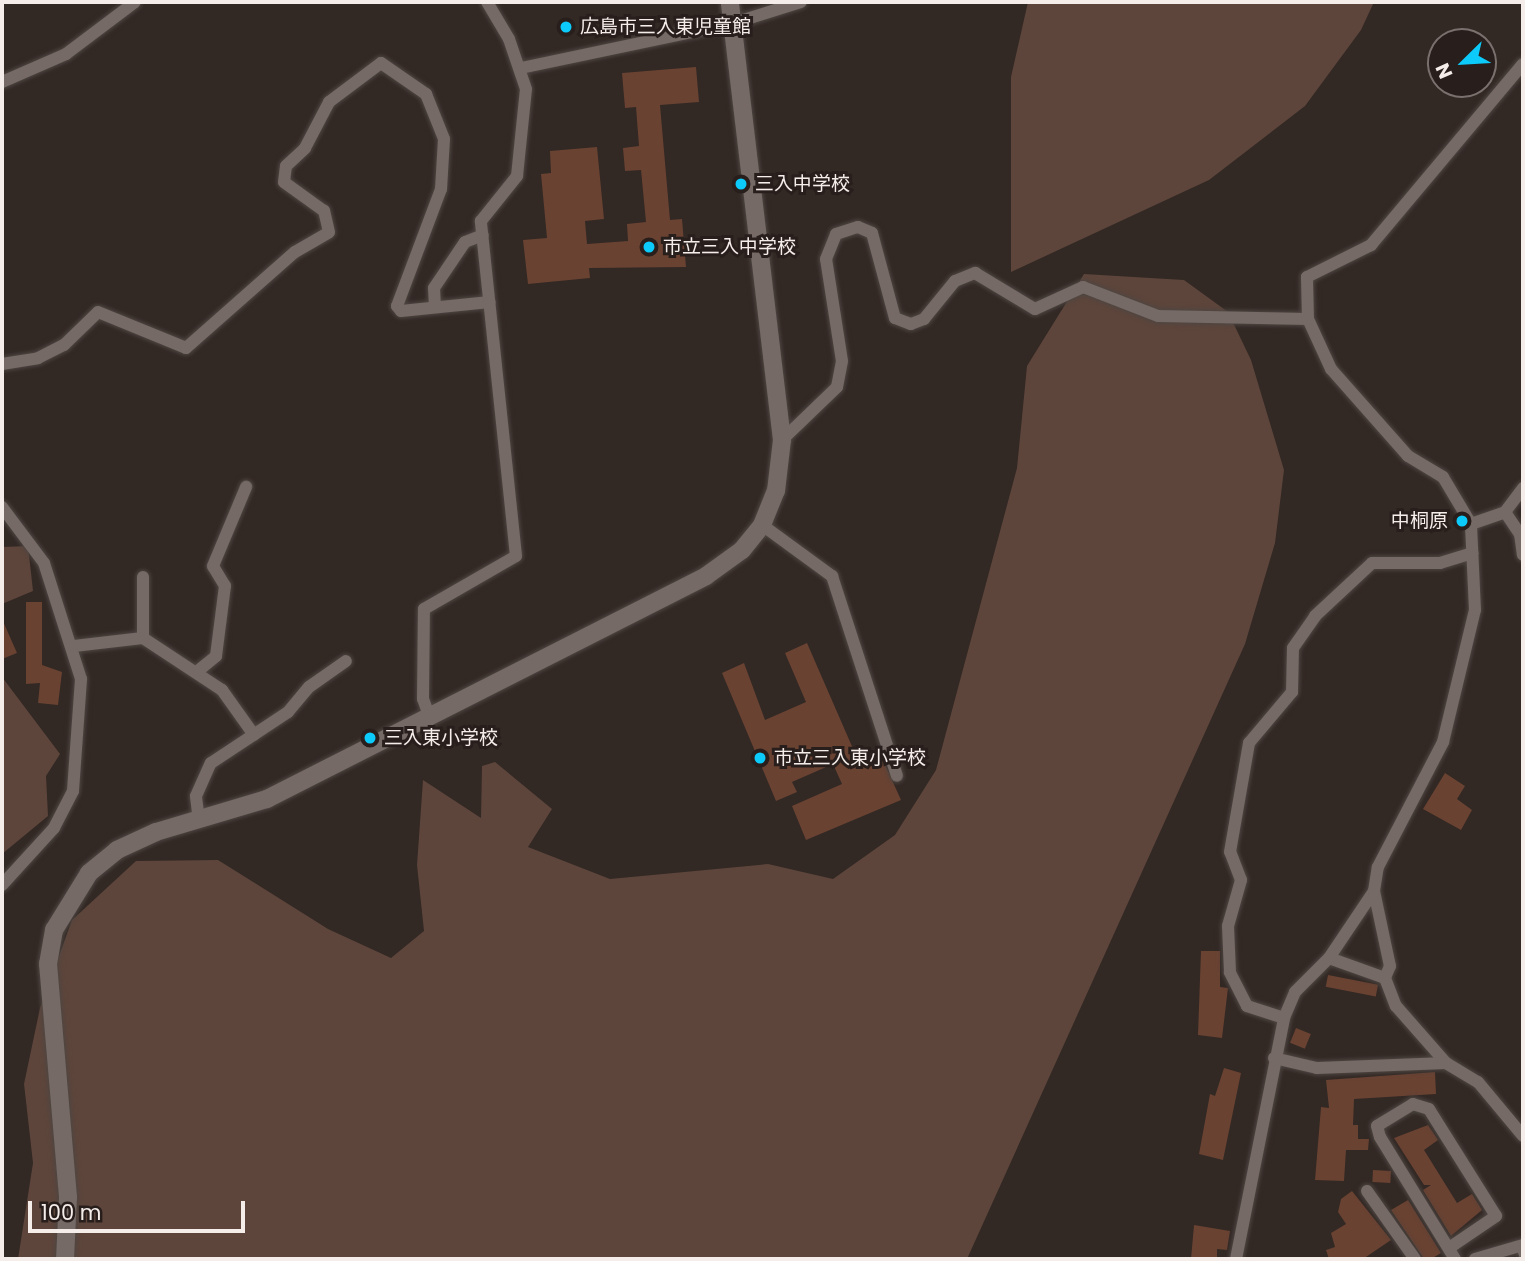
<!DOCTYPE html>
<meta charset="utf-8">
<style>
body{margin:0}
#map{position:relative;width:1525px;height:1261px;overflow:hidden;background:#322824;font-family:Poppins,"Noto Sans JP",sans-serif}
div>[style]{position:absolute}
.green>*{inset:0;background:#5d453b}
.building>*{inset:0;background:#694232;transform-origin:0 0}
.roads{filter:drop-shadow(0 0 2px #4e4642) drop-shadow(0 0 2px #4e4642)}
.lane>*{height:6px;margin:-3px;padding:0 3px;transform-origin:3px;border-radius:3px;background:#766a66}
.street>*{height:12px;margin:-6px;padding:0 6px;transform-origin:6px;border-radius:6px;background:#766a66}
.secondary>*{height:18px;margin:-9px;padding:0 9px;transform-origin:9px;border-radius:9px;background:#766a66}
.dots>*{width:19px;height:19px;translate:-50% -50%;box-sizing:border-box;border:4px solid #281e1b;border-radius:50%}
span{translate:-50% -50%;white-space:nowrap;text-align:center;line-height:1.15;-webkit-text-stroke:6px #281e1b;paint-order:stroke}
.poi-label{font-size:19px;color:#f4edea}
.left{translate:0 -50%;text-align:left}
.right{translate:-100% -50%;text-align:right}
.frame{position:absolute;inset:0;border:4px solid #f4edea;pointer-events:none}
.north{position:absolute;left:1427px;top:28px;width:70px;height:70px;box-sizing:border-box;background:#281e1b;border:2px solid #7a716e;border-radius:50%;rotate:246deg;font-size:19px;font-weight:700;line-height:28px;text-align:center;color:#f4edea}
.north::after{content:'';display:block;margin:auto;width:24px;height:32px;background:#0ccafa;clip-path:polygon(50% 0,100% 100%,50% 72%,0 100%)}
.scale{position:absolute;left:28px;top:1201px;width:217px;height:32px;box-sizing:border-box;border:4px solid #f4edea;border-top:0;padding-left:9px;font-size:21px;line-height:24px;white-space:nowrap;color:#f4edea;-webkit-text-stroke:5px #281e1b;paint-order:stroke}
</style>
<div id="map">
<div class="green">
<i style="clip-path:polygon(1028px 2px,1374px 2px,1361px 30px,1305px 106px,1209px 180px,1011px 272px,1011px 77px)"></i>
<i style="clip-path:polygon(1084px 274px,1184px 280px,1228px 312px,1251px 360px,1284px 470px,1275px 543px,1245px 644px,967px 1259px,18px 1259px,33px 1163px,24px 1084px,40px 1008px,72px 920px,136px 861px,218px 860px,328px 929px,391px 958px,424px 931px,417px 865px,423px 780px,481px 818px,482px 766px,495px 762px,552px 809px,528px 847px,610px 879px,768px 864px,833px 879px,895px 835px,936px 770px,1017px 468px,1027px 366px)"></i>
<i style="clip-path:polygon(28px 546px,33px 591px,2px 604px,2px 547px)"></i>
<i style="clip-path:polygon(2px 677px,60px 754px,46px 776px,48px 816px,2px 854px)"></i>
</div>
<div class="building">
<i style="clip-path:polygon(696px 67px,699px 102px,660px 105px,670px 220px,682px 219px,686px 267px,589px 268px,590px 278px,528px 284px,523px 240px,547px 238px,541px 174px,551px 173px,550px 151px,597px 147px,604px 219px,585px 221px,587px 244px,628px 241px,627px 224px,646px 222px,641px 170px,625px 171px,623px 148px,639px 146px,636px 107px,625px 108px,622px 73px)"></i>
<i style="clip-path:polygon(26px 602px,42px 602px,42px 665px,62px 672px,58px 705px,38px 703px,40px 683px,26px 684px)"></i>
<i style="clip-path:polygon(2px 619px,17px 653px,2px 659px)"></i>
<i style="clip-path:polygon(807px 643px,861px 767px,882px 758px,901px 800px,806px 840px,792px 806px,842px 784px,833px 764px,792px 782px,797px 792px,776px 801px,722px 673px,744px 663px,765px 720px,806px 702px,785px 653px)"></i>
<i style="clip-path:polygon(1445px 773px,1465px 786px,1457px 799px,1472px 810px,1461px 830px,1423px 809px)"></i>
<i style="clip-path:polygon(1201px 951px,1220px 951px,1220px 987px,1228px 988px,1222px 1038px,1198px 1035px)"></i>
<i style="left:1328px;top:975px;width:51px;height:12px;rotate:11deg"></i>
<i style="left:1296px;top:1028px;width:16px;height:16px;rotate:22deg"></i>
<i style="clip-path:polygon(1224px 1068px,1241px 1073px,1223px 1160px,1199px 1154px,1210px 1094px,1215px 1096px)"></i>
<i style="clip-path:polygon(1435px 1072px,1436px 1094px,1354px 1099px,1353px 1125px,1358px 1125px,1358px 1139px,1369px 1139px,1368px 1150px,1346px 1150px,1344px 1181px,1315px 1180px,1321px 1107px,1329px 1108px,1326px 1080px)"></i>
<i style="clip-path:polygon(1428px 1125px,1438px 1140px,1424px 1150px,1457px 1203px,1472px 1194px,1482px 1210px,1451px 1236px,1423px 1190px,1431px 1185px,1424px 1185px,1394px 1138px)"></i>
<i style="left:1373px;top:1170px;width:18px;height:12px;rotate:3deg"></i>
<i style="clip-path:polygon(1352px 1191px,1391px 1240px,1363px 1259px,1329px 1259px,1326px 1250px,1335px 1247px,1331px 1233px,1346px 1224px,1338px 1212px,1341px 1199px)"></i>
<i style="clip-path:polygon(1408px 1200px,1441px 1253px,1431px 1259px,1424px 1259px,1391px 1210px)"></i>
<i style="clip-path:polygon(1194px 1225px,1230px 1231px,1227px 1250px,1217px 1249px,1217px 1259px,1191px 1259px)"></i>
</div>
<div class="roads">
<div class="lane">
<i style="left:1519px;top:1246px;width:13px;rotate:72deg"></i>
</div>
<div class="street">
<i style="left:521px;top:68px;width:218px;rotate:-11.9deg"></i>
<i style="left:734px;top:23px;width:70px;rotate:-17.4deg"></i>
<i style="left:2px;top:82px;width:70px;rotate:-23.6deg"></i>
<i style="left:66px;top:54px;width:86px;rotate:-37deg"></i>
<i style="left:435px;top:307px;width:19px;rotate:-93deg"></i>
<i style="left:434px;top:288px;width:55px;rotate:-56deg"></i>
<i style="left:465px;top:242px;width:19px;rotate:-21deg"></i>
<i style="left:2px;top:364px;width:36px;rotate:-9deg"></i>
<i style="left:38px;top:358px;width:29px;rotate:-27deg"></i>
<i style="left:64px;top:345px;width:47px;rotate:-44.1deg"></i>
<i style="left:98px;top:312px;width:95px;rotate:22.2deg"></i>
<i style="left:186px;top:348px;width:145px;rotate:-41.4deg"></i>
<i style="left:295px;top:252px;width:39px;rotate:-30deg"></i>
<i style="left:329px;top:232px;width:22px;rotate:-103deg"></i>
<i style="left:324px;top:211px;width:49px;rotate:-144.1deg"></i>
<i style="left:284px;top:182px;width:16px;rotate:-83deg"></i>
<i style="left:286px;top:166px;width:26px;rotate:-43deg"></i>
<i style="left:305px;top:148px;width:52px;rotate:-62.4deg"></i>
<i style="left:329px;top:102px;width:65px;rotate:-36.9deg"></i>
<i style="left:381px;top:63px;width:55px;rotate:34.6deg"></i>
<i style="left:426px;top:94px;width:48px;rotate:68.2deg"></i>
<i style="left:444px;top:139px;width:50px;rotate:93.4deg"></i>
<i style="left:441px;top:189px;width:125px;rotate:110.6deg"></i>
<i style="left:397px;top:306px;width:6px;rotate:51deg"></i>
<i style="left:401px;top:311px;width:89px;rotate:-5.8deg"></i>
<i style="left:782px;top:440px;width:76px;rotate:-43.9deg"></i>
<i style="left:837px;top:387px;width:26px;rotate:-79deg"></i>
<i style="left:842px;top:361px;width:103px;rotate:-98.9deg"></i>
<i style="left:826px;top:259px;width:27px;rotate:-68deg"></i>
<i style="left:836px;top:234px;width:23px;rotate:-18deg"></i>
<i style="left:858px;top:227px;width:15px;rotate:23deg"></i>
<i style="left:872px;top:233px;width:88px;rotate:74.9deg"></i>
<i style="left:895px;top:318px;width:17px;rotate:21deg"></i>
<i style="left:911px;top:324px;width:14px;rotate:-21deg"></i>
<i style="left:924px;top:319px;width:49px;rotate:-50.8deg"></i>
<i style="left:955px;top:281px;width:22px;rotate:-22deg"></i>
<i style="left:975px;top:273px;width:70px;rotate:31deg"></i>
<i style="left:1035px;top:309px;width:53px;rotate:-24.6deg"></i>
<i style="left:1083px;top:287px;width:80px;rotate:21.1deg"></i>
<i style="left:1158px;top:316px;width:150px;rotate:1.1deg"></i>
<i style="left:2px;top:507px;width:70px;rotate:53.1deg"></i>
<i style="left:44px;top:563px;width:122px;rotate:72.3deg"></i>
<i style="left:81px;top:679px;width:112px;rotate:94.1deg"></i>
<i style="left:73px;top:791px;width:42px;rotate:117.2deg"></i>
<i style="left:54px;top:828px;width:77px;rotate:132.4deg"></i>
<i style="left:1505px;top:512px;width:30px;rotate:-53deg"></i>
<i style="left:1471px;top:524px;width:36px;rotate:-19deg"></i>
<i style="left:1505px;top:512px;width:27px;rotate:56deg"></i>
<i style="left:1520px;top:534px;width:21px;rotate:82deg"></i>
<i style="left:762px;top:525px;width:87px;rotate:36.1deg"></i>
<i style="left:832px;top:576px;width:210px;rotate:72deg"></i>
<i style="left:143px;top:577px;width:61px;rotate:90deg"></i>
<i style="left:143px;top:638px;width:95px;rotate:33.4deg"></i>
<i style="left:222px;top:690px;width:55px;rotate:54.6deg"></i>
<i style="left:74px;top:646px;width:69px;rotate:-6.6deg"></i>
<i style="left:199px;top:670px;width:22px;rotate:-39deg"></i>
<i style="left:216px;top:656px;width:71px;rotate:-82.7deg"></i>
<i style="left:225px;top:586px;width:23px;rotate:-121deg"></i>
<i style="left:213px;top:566px;width:86px;rotate:-67.3deg"></i>
<i style="left:430px;top:718px;width:20px;rotate:-110deg"></i>
<i style="left:423px;top:699px;width:90px;rotate:-89.4deg"></i>
<i style="left:424px;top:609px;width:106px;rotate:-29.9deg"></i>
<i style="left:516px;top:556px;width:337px;rotate:-96deg"></i>
<i style="left:481px;top:221px;width:58px;rotate:-51.3deg"></i>
<i style="left:517px;top:176px;width:87px;rotate:-84.1deg"></i>
<i style="left:526px;top:89px;width:53px;rotate:-108.8deg"></i>
<i style="left:509px;top:39px;width:43px;rotate:-120.7deg"></i>
<i style="left:199px;top:821px;width:25px;rotate:-97deg"></i>
<i style="left:196px;top:796px;width:36px;rotate:-66deg"></i>
<i style="left:211px;top:763px;width:92px;rotate:-33.5deg"></i>
<i style="left:288px;top:712px;width:33px;rotate:-50deg"></i>
<i style="left:309px;top:687px;width:45px;rotate:-35.1deg"></i>
<i style="left:1374px;top:891px;width:77px;rotate:78deg"></i>
<i style="left:1390px;top:966px;width:13px;rotate:113deg"></i>
<i style="left:1385px;top:978px;width:30px;rotate:69deg"></i>
<i style="left:1396px;top:1006px;width:76px;rotate:48.7deg"></i>
<i style="left:1329px;top:958px;width:59px;rotate:19.7deg"></i>
<i style="left:1284px;top:1018px;width:39px;rotate:-162deg"></i>
<i style="left:1247px;top:1006px;width:38px;rotate:-117deg"></i>
<i style="left:1230px;top:972px;width:46px;rotate:-92.5deg"></i>
<i style="left:1228px;top:926px;width:48px;rotate:-74.2deg"></i>
<i style="left:1241px;top:880px;width:30px;rotate:-111deg"></i>
<i style="left:1230px;top:852px;width:111px;rotate:-80.1deg"></i>
<i style="left:1249px;top:743px;width:67px;rotate:-49.9deg"></i>
<i style="left:1292px;top:692px;width:44px;rotate:-88.7deg"></i>
<i style="left:1293px;top:648px;width:39px;rotate:-55deg"></i>
<i style="left:1315px;top:616px;width:78px;rotate:-42.9deg"></i>
<i style="left:1372px;top:563px;width:68px"></i>
<i style="left:1440px;top:563px;width:34px;rotate:-17deg"></i>
<i style="left:1274px;top:1058px;width:44px;rotate:13.1deg"></i>
<i style="left:1317px;top:1068px;width:129px;rotate:-2.2deg"></i>
<i style="left:1446px;top:1063px;width:37px;rotate:31deg"></i>
<i style="left:1478px;top:1082px;width:70px;rotate:50.2deg"></i>
<i style="left:1367px;top:1191px;width:83px;rotate:54.8deg"></i>
<i style="left:1449px;top:1248px;width:57px;rotate:-34.2deg"></i>
<i style="left:1496px;top:1216px;width:126px;rotate:-122.1deg"></i>
<i style="left:1429px;top:1109px;width:17px;rotate:-163deg"></i>
<i style="left:1413px;top:1104px;width:42px;rotate:148.6deg"></i>
<i style="left:1377px;top:1126px;width:11px;rotate:75deg"></i>
<i style="left:1380px;top:1137px;width:143px;rotate:58.4deg"></i>
<i style="left:1236px;top:1259px;width:246px;rotate:-78.7deg"></i>
<i style="left:1284px;top:1018px;width:28px;rotate:-67deg"></i>
<i style="left:1295px;top:992px;width:48px;rotate:-45deg"></i>
<i style="left:1329px;top:958px;width:81px;rotate:-56.1deg"></i>
<i style="left:1374px;top:891px;width:24px;rotate:-81deg"></i>
<i style="left:1378px;top:867px;width:141px;rotate:-62.5deg"></i>
<i style="left:1443px;top:742px;width:136px;rotate:-76.4deg"></i>
<i style="left:1475px;top:610px;width:86px;rotate:-92.7deg"></i>
<i style="left:1471px;top:524px;width:55px;rotate:-120.8deg"></i>
<i style="left:1443px;top:477px;width:41px;rotate:-149deg"></i>
<i style="left:1408px;top:456px;width:116px;rotate:-131.5deg"></i>
<i style="left:1331px;top:369px;width:55px;rotate:-114.7deg"></i>
<i style="left:1308px;top:319px;width:42px;rotate:-91.4deg"></i>
<i style="left:1307px;top:277px;width:72px;rotate:-26.6deg"></i>
<i style="left:1371px;top:245px;width:236px;rotate:-50deg"></i>
<i style="left:1475px;top:1259px;width:50px;rotate:-16.3deg"></i>
</div>
<div class="secondary">
<i style="left:65px;top:1259px;width:62px;rotate:-87.2deg"></i>
<i style="left:68px;top:1197px;width:234px;rotate:-94.9deg"></i>
<i style="left:48px;top:964px;width:35px;rotate:-80deg"></i>
<i style="left:54px;top:930px;width:67px;rotate:-58.4deg"></i>
<i style="left:89px;top:873px;width:36px;rotate:-39deg"></i>
<i style="left:117px;top:850px;width:43px;rotate:-24.8deg"></i>
<i style="left:156px;top:832px;width:116px;rotate:-16.6deg"></i>
<i style="left:267px;top:799px;width:492px;rotate:-26.9deg"></i>
<i style="left:706px;top:576px;width:44px;rotate:-35.8deg"></i>
<i style="left:742px;top:550px;width:32px;rotate:-51deg"></i>
<i style="left:762px;top:525px;width:37px;rotate:-68deg"></i>
<i style="left:776px;top:491px;width:51px;rotate:-83.3deg"></i>
<i style="left:782px;top:440px;width:441px;rotate:-96.8deg"></i>
</div>
</div>
<div class="dots">
<i style="left:566px;top:27px;background:#0ccafa"></i>
<i style="left:741px;top:184px;background:#0ccafa"></i>
<i style="left:649px;top:247px;background:#0ccafa"></i>
<i style="left:1462px;top:521px;background:#0ccafa"></i>
<i style="left:370px;top:738px;background:#0ccafa"></i>
<i style="left:760px;top:758px;background:#0ccafa"></i>
</div>
<div class="poi-label">
<span class="left" style="left:580px;top:27px">広島市三入東児童館</span>
<span class="left" style="left:755px;top:184px">三入中学校</span>
<span class="left" style="left:663px;top:247px">市立三入中学校</span>
<span class="right" style="left:1448px;top:521px">中桐原</span>
<span class="left" style="left:384px;top:738px">三入東小学校</span>
<span class="left" style="left:774px;top:758px">市立三入東小学校</span>
</div>
<div class="frame"></div>
<div class="north">N</div>
<div class="scale">100 m</div>
</div>
